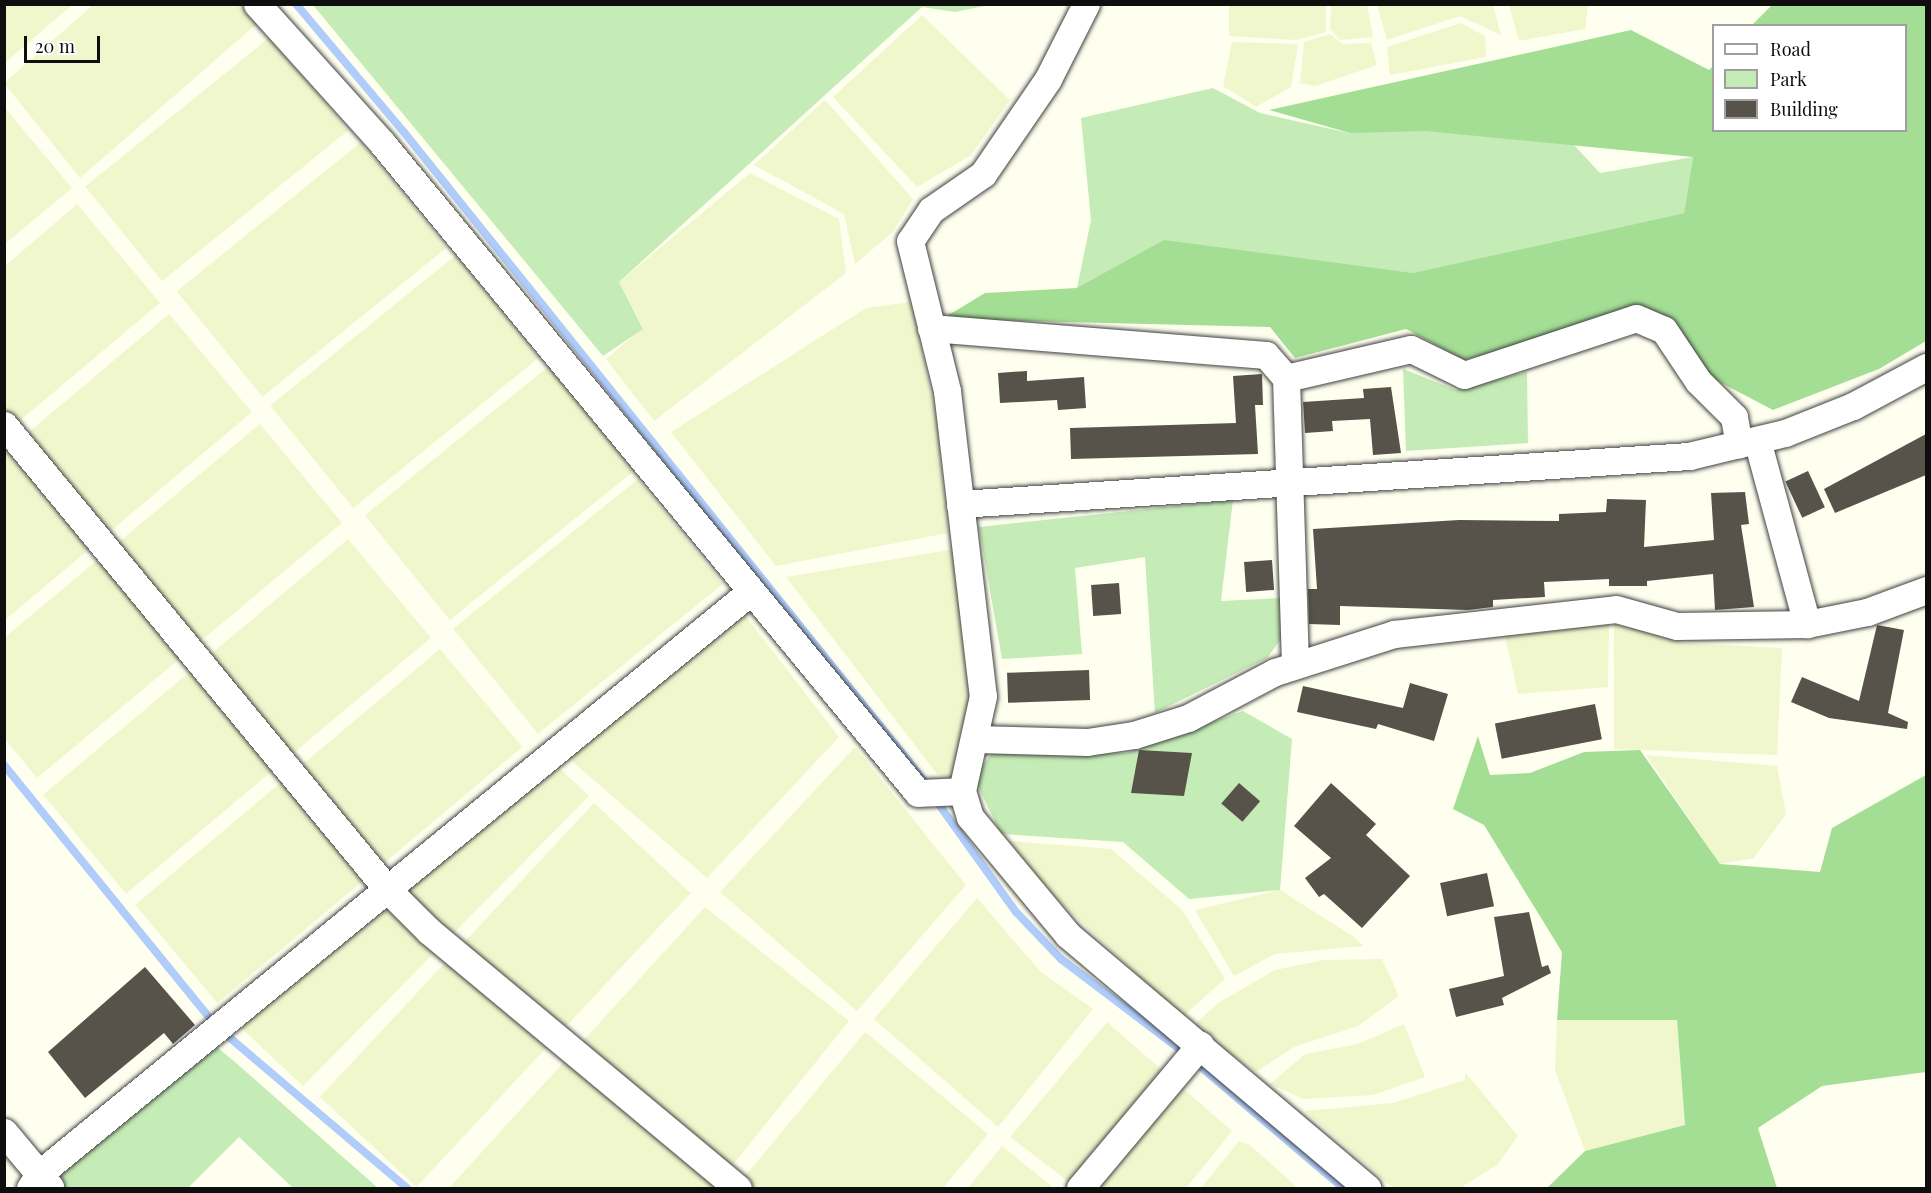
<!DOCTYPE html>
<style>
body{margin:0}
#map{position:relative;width:1931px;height:1193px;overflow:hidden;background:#feffef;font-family:"Playfair Display",serif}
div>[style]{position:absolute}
.farmland>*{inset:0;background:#f0f7cd;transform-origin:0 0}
.green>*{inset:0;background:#c5ecb6}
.forest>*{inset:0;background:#a3de94}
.stream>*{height:8px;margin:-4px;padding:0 4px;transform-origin:4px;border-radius:4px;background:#b0ccfa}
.building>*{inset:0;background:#57524a;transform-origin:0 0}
.roads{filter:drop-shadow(0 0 2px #414141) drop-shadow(0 0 2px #414141)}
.minor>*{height:27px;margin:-13.5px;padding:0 13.5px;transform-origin:13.5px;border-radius:13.5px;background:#fff}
span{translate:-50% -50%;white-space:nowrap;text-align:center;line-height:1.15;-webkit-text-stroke:6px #fff;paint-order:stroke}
.frame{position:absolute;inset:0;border:6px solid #0e0e0e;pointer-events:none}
.legend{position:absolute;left:1712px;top:24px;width:195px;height:108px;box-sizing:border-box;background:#fff;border:2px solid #9f9f9f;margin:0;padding:8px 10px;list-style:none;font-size:18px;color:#0e0e0e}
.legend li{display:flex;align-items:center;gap:12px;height:30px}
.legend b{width:30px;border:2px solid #9f9f9f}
.scale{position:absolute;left:24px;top:36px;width:76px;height:27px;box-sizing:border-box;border:3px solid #0e0e0e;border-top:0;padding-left:8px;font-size:18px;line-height:21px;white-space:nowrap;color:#0e0e0e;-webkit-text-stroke:4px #fff;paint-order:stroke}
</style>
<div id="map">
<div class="farmland">
<i style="clip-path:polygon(5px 4px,72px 4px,72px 5px,5px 63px)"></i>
<i style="clip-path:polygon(93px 5px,240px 5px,259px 22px,80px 178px,4px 83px)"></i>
<i style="clip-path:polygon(1229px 5px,1326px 5px,1326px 32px,1297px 40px,1229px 36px)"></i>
<i style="clip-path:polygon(1331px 5px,1367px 5px,1373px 37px,1340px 40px,1330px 29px)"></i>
<i style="clip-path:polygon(1377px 5px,1493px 5px,1501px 35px,1460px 16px,1387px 40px)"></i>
<i style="clip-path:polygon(1509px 5px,1588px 5px,1585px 29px,1519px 41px)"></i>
<i style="clip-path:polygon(922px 15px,1010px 100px,970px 156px,917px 187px,833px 97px)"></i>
<i style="clip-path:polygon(1461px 23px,1485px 36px,1486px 57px,1390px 75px,1387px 47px)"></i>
<i style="clip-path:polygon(1330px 34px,1343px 44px,1371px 43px,1377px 65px,1315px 86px,1300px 83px,1304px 42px)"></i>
<i style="left:271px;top:36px;width:122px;height:239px;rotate:51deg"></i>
<i style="clip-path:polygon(1232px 42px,1298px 44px,1291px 87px,1256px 107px,1223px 86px)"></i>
<i style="clip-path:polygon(825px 100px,913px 199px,892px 233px,855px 264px,844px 214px,754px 165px)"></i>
<i style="clip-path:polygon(5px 108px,72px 188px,5px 244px,4px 244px)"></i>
<i style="left:361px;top:142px;width:136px;height:237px;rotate:51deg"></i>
<i style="clip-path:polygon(750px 173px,839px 219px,846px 273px,654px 421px,606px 359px,643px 328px,619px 282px)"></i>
<i style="clip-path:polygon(77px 204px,160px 303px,5px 433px,5px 266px)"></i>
<i style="left:456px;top:255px;width:132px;height:239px;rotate:51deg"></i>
<i style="clip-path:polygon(911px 302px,936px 416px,948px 533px,776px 566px,671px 432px,866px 308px)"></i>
<i style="clip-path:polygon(169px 314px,252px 412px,5px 620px,5px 452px)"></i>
<i style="left:549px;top:366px;width:135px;height:237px;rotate:51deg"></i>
<i style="clip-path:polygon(260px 424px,342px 523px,37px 778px,5px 739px,4px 638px)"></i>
<i style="left:638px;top:479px;width:135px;height:238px;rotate:51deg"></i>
<i style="left:348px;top:539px;width:129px;height:398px;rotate:50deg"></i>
<i style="clip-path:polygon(955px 549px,972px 693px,951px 778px,937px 774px,786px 577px)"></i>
<i style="clip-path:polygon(744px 614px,839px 737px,707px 878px,566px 756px)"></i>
<i style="clip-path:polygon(1614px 619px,1683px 643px,1782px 648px,1777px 755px,1614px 749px)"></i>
<i style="clip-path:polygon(1609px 621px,1608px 687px,1518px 694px,1504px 631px)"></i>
<i style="left:440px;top:649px;width:128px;height:398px;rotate:50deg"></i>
<i style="clip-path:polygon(855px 747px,966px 885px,857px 1011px,720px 892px)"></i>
<i style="clip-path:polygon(1646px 755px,1777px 766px,1786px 814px,1754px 858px,1720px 864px)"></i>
<i style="clip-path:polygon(558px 767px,589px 796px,303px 1086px,239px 1026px)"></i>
<i style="left:594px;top:803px;width:132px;height:402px;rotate:43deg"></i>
<i style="clip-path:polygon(1010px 841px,1111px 849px,1182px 910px,1225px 979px,1182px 1017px,1042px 885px)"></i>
<i style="clip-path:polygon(1280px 890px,1354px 937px,1364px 946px,1275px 954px,1234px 976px,1195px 910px)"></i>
<i style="clip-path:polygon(977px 898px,1040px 971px,1093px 1009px,998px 1127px,874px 1019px)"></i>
<i style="clip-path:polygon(705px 907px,849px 1021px,714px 1188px,449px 1188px)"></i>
<i style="clip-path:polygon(1382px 959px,1399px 996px,1358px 1026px,1294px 1047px,1256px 1072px,1193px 1026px,1218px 1003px,1275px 970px,1324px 960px)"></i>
<i style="clip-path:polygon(1557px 1020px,1677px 1020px,1685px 1125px,1585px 1151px,1555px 1070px)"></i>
<i style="clip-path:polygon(1107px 1022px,1232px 1131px,1186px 1188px,1077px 1188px,1010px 1137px)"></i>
<i style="clip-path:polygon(1404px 1024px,1425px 1077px,1373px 1095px,1303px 1099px,1270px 1084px,1305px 1054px,1358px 1044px)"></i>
<i style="clip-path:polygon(865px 1032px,988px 1134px,943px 1188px,735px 1188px)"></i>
<i style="clip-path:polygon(1465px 1072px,1518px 1136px,1498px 1164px,1460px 1188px,1393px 1188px,1305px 1111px,1393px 1103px,1465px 1080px)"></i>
<i style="clip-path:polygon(1239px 1141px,1250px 1145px,1298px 1188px,1201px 1188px)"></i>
<i style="clip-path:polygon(1002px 1146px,1054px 1188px,968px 1188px)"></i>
</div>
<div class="green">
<i style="clip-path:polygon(313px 5px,989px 5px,955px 12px,922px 7px,619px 282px,643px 329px,603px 356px)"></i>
<i style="clip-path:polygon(1213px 88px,1260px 113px,1349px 133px,1546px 115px,1600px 173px,1693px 157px,1684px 213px,1414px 273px,1301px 261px,1077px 288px,1091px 220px,1081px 118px)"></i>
<i style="clip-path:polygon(1403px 369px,1456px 390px,1527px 372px,1528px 443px,1406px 451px)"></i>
<i style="clip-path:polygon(1233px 500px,1221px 601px,1280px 598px,1281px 639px,1267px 658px,1155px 713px,1145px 557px,1075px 568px,1082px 654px,1002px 659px,979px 527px)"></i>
<i style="clip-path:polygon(1243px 711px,1292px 739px,1280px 890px,1189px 899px,1123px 842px,1001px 834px,974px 778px,994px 750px,1126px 753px)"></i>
<i style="clip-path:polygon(206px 1038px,235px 1062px,378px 1188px,293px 1188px,239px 1137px,188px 1188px,51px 1188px,39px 1174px)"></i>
</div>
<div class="forest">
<i style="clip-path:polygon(1772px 5px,1926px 5px,1926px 341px,1879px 369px,1773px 410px,1712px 378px,1640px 312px,1464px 360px,1406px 329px,1295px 358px,1270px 327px,942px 319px,985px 293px,1077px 288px,1164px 240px,1413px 273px,1684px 213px,1693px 157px,1426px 131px,1350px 133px,1269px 110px,1631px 30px,1709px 70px,1713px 66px,1714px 130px,1906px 130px,1906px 26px,1752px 25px)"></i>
<i style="clip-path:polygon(1478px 736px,1490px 775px,1530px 773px,1584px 752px,1640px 750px,1720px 864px,1820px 872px,1832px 828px,1926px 775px,1926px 1072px,1822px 1086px,1758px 1128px,1777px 1188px,1547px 1188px,1585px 1151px,1685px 1125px,1677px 1020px,1557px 1020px,1562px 952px,1484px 825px,1453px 809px)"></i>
</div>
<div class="stream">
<i style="left:296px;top:4px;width:166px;rotate:49.9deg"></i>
<i style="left:403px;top:131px;width:836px;rotate:51.27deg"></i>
<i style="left:4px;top:765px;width:338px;rotate:50.9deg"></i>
<i style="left:217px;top:1027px;width:249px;rotate:40.3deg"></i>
<i style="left:935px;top:799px;width:139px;rotate:54.4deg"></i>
<i style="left:1016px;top:912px;width:65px;rotate:46.2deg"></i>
<i style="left:1061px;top:959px;width:151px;rotate:37.2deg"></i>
<i style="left:1181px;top:1050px;width:213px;rotate:40.4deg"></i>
</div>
<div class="building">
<i style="clip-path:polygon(1027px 371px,1027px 381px,1084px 377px,1086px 408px,1058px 410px,1057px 400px,1000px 403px,998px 373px)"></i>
<i style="clip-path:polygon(1262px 374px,1263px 405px,1255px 405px,1258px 454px,1071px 459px,1070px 428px,1236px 423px,1233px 376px)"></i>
<i style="clip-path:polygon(1391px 387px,1401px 453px,1373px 455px,1370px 419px,1332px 421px,1333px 431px,1305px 433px,1303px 402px,1364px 398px,1363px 389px)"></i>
<i style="clip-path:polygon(1926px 434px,1926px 475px,1835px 513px,1824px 489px)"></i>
<i style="left:1808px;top:471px;width:40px;height:25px;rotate:65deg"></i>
<i style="clip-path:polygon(1745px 492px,1749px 524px,1741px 525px,1754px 607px,1715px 610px,1713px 574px,1647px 581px,1647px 586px,1609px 586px,1609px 579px,1544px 582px,1545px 597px,1493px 600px,1493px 607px,1468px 610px,1340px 606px,1340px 625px,1309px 624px,1308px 589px,1317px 589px,1313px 529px,1459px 520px,1559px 521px,1559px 514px,1606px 512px,1607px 499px,1646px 500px,1644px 547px,1714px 540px,1711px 493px)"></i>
<i style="left:1272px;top:560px;width:30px;height:28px;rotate:86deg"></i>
<i style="left:1119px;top:583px;width:31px;height:28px;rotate:86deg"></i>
<i style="clip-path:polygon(1877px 625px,1904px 630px,1888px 713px,1908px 722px,1907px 729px,1829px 718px,1791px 702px,1802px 677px,1859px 701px)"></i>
<i style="left:1089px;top:670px;width:30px;height:82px;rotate:88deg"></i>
<i style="clip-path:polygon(1410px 683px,1448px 694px,1434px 741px,1378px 724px,1376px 729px,1297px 712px,1303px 686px,1403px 708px)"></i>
<i style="left:1595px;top:704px;width:36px;height:102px;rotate:79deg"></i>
<i style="clip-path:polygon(1139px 750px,1192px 753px,1184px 796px,1131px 793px)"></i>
<i style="left:1239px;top:783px;width:28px;height:27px;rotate:41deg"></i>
<i style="clip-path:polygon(1331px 783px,1376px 824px,1366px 835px,1410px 876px,1362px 928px,1324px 894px,1319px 897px,1305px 878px,1331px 858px,1294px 826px)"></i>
<i style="left:1487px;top:873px;width:34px;height:48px;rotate:78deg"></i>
<i style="clip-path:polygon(1529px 912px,1542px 967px,1548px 965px,1551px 973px,1502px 998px,1504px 1005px,1456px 1017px,1449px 989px,1504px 976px,1494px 917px)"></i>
<i style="clip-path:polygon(145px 967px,195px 1025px,173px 1044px,164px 1033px,85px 1098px,48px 1052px)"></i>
</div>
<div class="roads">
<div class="minor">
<i style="left:257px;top:4px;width:187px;rotate:48deg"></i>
<i style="left:382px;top:143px;width:842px;rotate:50.49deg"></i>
<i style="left:918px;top:793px;width:44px;rotate:-2.6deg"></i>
<i style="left:1086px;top:4px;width:84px;rotate:116.9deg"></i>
<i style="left:1048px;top:79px;width:115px;rotate:124.4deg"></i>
<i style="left:983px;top:174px;width:63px;rotate:145.3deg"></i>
<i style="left:931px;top:210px;width:37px;rotate:124deg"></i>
<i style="left:910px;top:241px;width:154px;rotate:76.1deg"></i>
<i style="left:947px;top:391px;width:307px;rotate:83.3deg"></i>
<i style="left:983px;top:696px;width:97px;rotate:102.5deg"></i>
<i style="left:962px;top:791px;width:27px;rotate:73deg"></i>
<i style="left:970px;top:817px;width:153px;rotate:50.3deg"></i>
<i style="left:1068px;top:935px;width:392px;rotate:40.2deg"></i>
<i style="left:931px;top:328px;width:336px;rotate:4.6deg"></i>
<i style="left:1266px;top:355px;width:30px;rotate:49deg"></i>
<i style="left:1286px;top:378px;width:287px;rotate:88.2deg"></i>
<i style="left:1286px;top:378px;width:128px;rotate:-13.1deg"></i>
<i style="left:1411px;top:349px;width:59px;rotate:26.1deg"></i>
<i style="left:1464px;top:375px;width:181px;rotate:-18.3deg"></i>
<i style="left:1636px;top:318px;width:30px;rotate:23deg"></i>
<i style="left:1664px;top:330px;width:61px;rotate:56.3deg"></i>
<i style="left:1698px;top:381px;width:51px;rotate:45deg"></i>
<i style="left:1734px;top:417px;width:28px;rotate:80deg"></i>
<i style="left:4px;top:425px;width:602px;rotate:50.46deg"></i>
<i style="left:387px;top:889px;width:59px;rotate:45deg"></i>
<i style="left:429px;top:931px;width:402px;rotate:39.8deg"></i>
<i style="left:1757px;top:440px;width:191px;rotate:74.8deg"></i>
<i style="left:960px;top:504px;width:731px;rotate:-3.77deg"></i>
<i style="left:1689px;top:456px;width:99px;rotate:-13.5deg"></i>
<i style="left:1785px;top:433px;width:73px;rotate:-21.7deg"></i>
<i style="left:1853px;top:406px;width:83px;rotate:-28.1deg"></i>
<i style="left:976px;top:739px;width:111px;rotate:1.5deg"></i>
<i style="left:1087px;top:742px;width:48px;rotate:-8.5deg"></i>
<i style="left:1134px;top:735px;width:57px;rotate:-17.5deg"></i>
<i style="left:1188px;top:718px;width:98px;rotate:-27.9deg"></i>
<i style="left:1275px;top:672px;width:125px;rotate:-17.7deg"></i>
<i style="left:1394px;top:634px;width:223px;rotate:-6.4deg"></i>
<i style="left:1616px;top:609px;width:63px;rotate:15.6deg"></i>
<i style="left:1677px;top:626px;width:130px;rotate:-0.9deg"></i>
<i style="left:1807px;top:624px;width:61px;rotate:-11.3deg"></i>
<i style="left:1867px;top:612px;width:63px;rotate:-20.4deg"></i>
<i style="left:4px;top:1132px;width:72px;rotate:50.1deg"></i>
<i style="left:30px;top:1188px;width:17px;rotate:-57deg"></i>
<i style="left:39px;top:1174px;width:919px;rotate:-39.3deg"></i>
<i style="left:1080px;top:1188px;width:187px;rotate:-50deg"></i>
</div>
</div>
<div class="frame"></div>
<ul class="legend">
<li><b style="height:8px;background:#fff"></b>Road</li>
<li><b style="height:16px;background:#c5ecb6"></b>Park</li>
<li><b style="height:16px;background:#57524a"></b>Building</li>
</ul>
<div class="scale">20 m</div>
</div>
